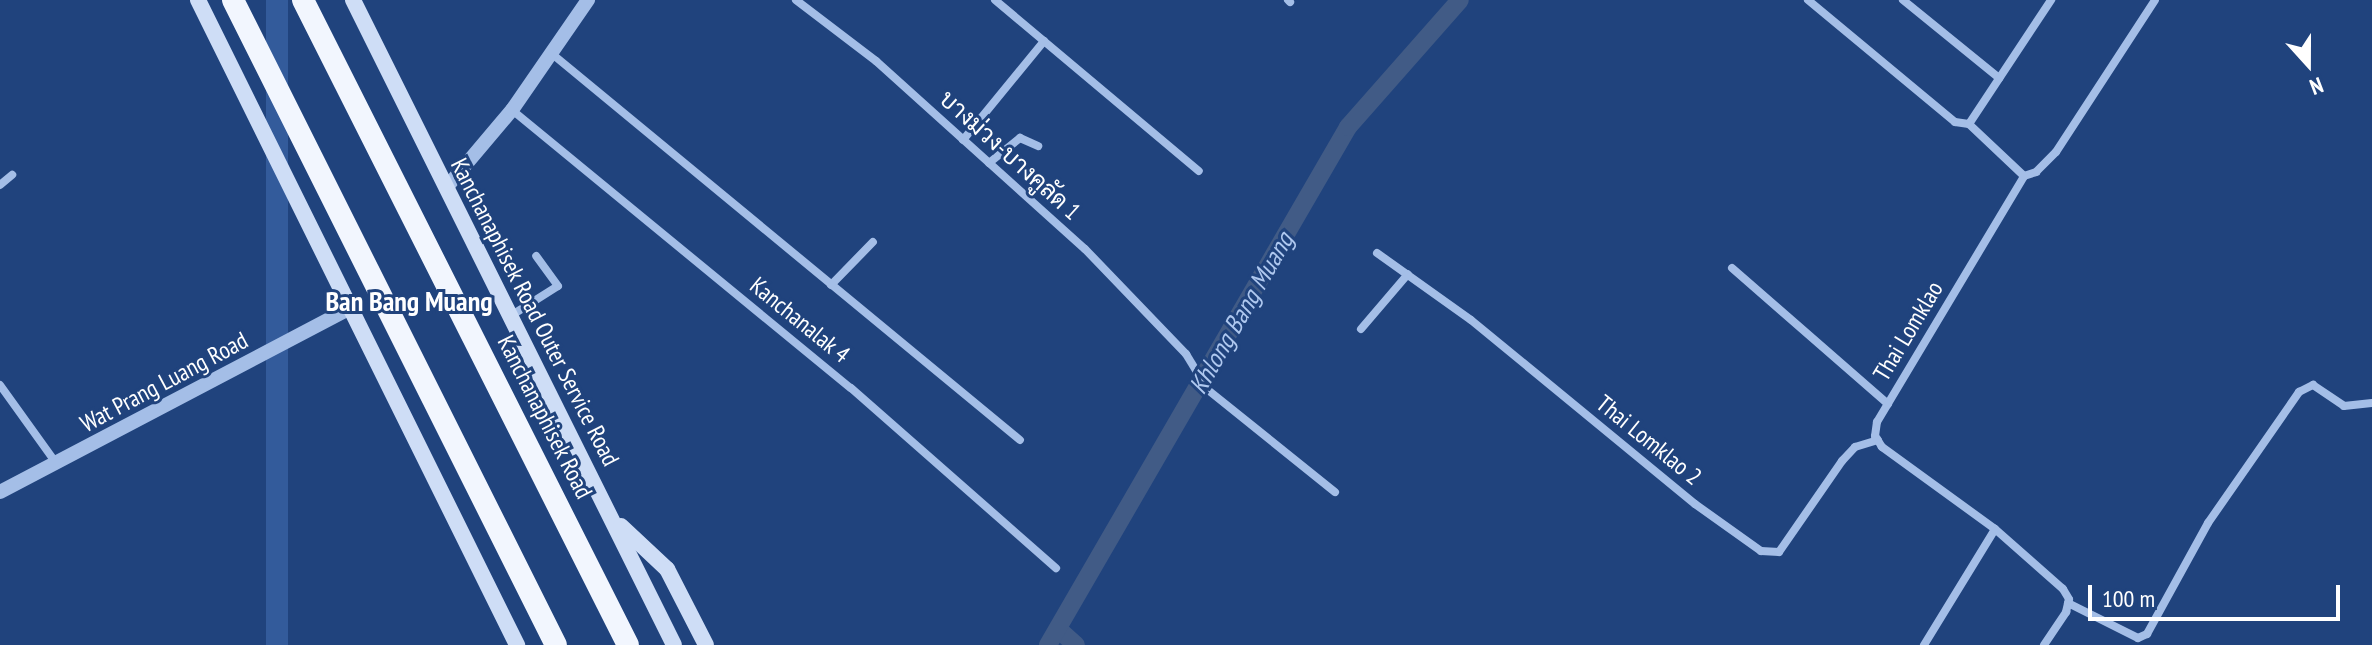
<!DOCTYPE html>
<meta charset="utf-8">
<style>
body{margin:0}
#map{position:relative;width:2372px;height:645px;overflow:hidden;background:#20437d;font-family:"PT Sans Narrow",Sarabun,sans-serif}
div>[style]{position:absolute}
.green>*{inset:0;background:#335b9b;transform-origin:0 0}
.canal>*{height:18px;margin:-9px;padding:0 9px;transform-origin:9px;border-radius:9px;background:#415b86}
.minor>*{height:8px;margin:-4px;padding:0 4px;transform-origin:4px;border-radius:4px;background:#a4bee7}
.tertiary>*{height:14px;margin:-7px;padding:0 7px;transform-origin:7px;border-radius:7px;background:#a4bee7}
.secondary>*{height:16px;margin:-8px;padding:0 8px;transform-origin:8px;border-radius:8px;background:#ceddf6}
.trunk>*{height:22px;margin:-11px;padding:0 11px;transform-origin:11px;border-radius:11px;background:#f2f6fe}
span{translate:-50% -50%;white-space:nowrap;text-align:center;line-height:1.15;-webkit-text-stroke:6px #20437d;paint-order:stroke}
.street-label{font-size:24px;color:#fff}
.water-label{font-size:26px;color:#afc8ef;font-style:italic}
.quarter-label{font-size:28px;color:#fff;font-weight:700}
.north{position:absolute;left:2268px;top:24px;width:80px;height:80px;-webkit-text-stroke:6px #20437d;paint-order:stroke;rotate:159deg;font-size:22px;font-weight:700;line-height:32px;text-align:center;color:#fff}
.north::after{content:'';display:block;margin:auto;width:28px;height:36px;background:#fff;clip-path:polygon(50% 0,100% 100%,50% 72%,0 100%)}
.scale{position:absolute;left:2088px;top:585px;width:252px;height:36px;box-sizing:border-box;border:4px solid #fff;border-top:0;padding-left:10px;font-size:24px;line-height:28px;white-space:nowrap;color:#fff;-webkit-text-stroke:6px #20437d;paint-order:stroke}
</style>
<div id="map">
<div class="green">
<i style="left:266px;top:0;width:22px;height:720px"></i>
</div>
<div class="canal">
<i style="left:1058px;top:629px;width:24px;rotate:42deg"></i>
<i style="left:1048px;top:645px;width:599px;rotate:-59.92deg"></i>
<i style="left:1348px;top:127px;width:169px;rotate:-48.6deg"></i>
</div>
<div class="minor">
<i style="left:796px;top:0;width:101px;rotate:37.3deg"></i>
<i style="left:876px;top:61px;width:281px;rotate:42deg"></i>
<i style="left:1085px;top:249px;width:146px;rotate:46.1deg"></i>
<i style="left:1186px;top:354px;width:42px;rotate:58.6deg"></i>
<i style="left:1208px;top:390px;width:163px;rotate:38.8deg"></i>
<i style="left:995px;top:0;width:266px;rotate:40deg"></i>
<i style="left:1288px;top:0;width:3px;rotate:45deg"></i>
<i style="left:1808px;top:0;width:191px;rotate:39.7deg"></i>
<i style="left:1955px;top:122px;width:14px;rotate:8deg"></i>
<i style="left:1903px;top:0;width:124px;rotate:39.1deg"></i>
<i style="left:551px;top:53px;width:608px;rotate:39.53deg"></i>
<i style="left:512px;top:110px;width:438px;rotate:39.4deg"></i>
<i style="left:851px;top:388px;width:273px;rotate:41.3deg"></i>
<i style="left:963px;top:140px;width:128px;rotate:-50.7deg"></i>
<i style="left:989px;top:163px;width:40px;rotate:-39deg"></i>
<i style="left:1020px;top:138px;width:20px;rotate:24deg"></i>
<i style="left:2024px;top:176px;width:13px;rotate:-18deg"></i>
<i style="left:2036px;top:172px;width:28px;rotate:-45deg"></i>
<i style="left:2056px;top:152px;width:181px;rotate:-56.9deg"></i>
<i style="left:0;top:185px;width:16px;rotate:-40deg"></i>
<i style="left:1377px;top:253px;width:115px;rotate:35.5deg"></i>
<i style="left:1471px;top:320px;width:290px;rotate:39.4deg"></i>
<i style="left:1695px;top:504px;width:81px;rotate:35.5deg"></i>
<i style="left:1761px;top:551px;width:18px;rotate:3deg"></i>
<i style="left:1779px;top:552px;width:111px;rotate:-55.3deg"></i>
<i style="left:1842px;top:461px;width:19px;rotate:-47deg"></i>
<i style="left:1855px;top:447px;width:24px;rotate:-17deg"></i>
<i style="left:1732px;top:268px;width:207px;rotate:41.1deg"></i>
<i style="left:831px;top:285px;width:60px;rotate:-45.7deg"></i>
<i style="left:512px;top:315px;width:54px;rotate:-32.2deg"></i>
<i style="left:558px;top:286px;width:37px;rotate:-126deg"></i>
<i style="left:1361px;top:329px;width:72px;rotate:-49.5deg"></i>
<i style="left:0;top:385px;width:96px;rotate:54.3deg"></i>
<i style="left:2068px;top:603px;width:78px;rotate:26.6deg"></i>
<i style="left:2138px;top:638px;width:10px;rotate:-24deg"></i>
<i style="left:2147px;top:634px;width:127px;rotate:-61.2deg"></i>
<i style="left:2208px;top:523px;width:160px;rotate:-55.2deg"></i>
<i style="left:2299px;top:392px;width:16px;rotate:-27deg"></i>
<i style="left:2313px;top:385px;width:37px;rotate:34deg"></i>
<i style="left:2344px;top:406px;width:28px;rotate:-6deg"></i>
<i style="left:1924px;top:645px;width:136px;rotate:-58.5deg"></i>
<i style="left:2044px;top:645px;width:40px;rotate:-56deg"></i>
<i style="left:2066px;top:612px;width:13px;rotate:-77deg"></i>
<i style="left:2069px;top:599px;width:12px;rotate:-121deg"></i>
<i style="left:2063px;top:589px;width:91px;rotate:-138.6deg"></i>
<i style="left:1995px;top:529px;width:140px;rotate:-144deg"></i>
<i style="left:1882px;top:447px;width:13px;rotate:-122deg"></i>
<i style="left:1875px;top:436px;width:14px;rotate:-82deg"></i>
<i style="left:1877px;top:422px;width:287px;rotate:-59.1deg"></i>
<i style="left:2024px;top:176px;width:76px;rotate:-136.6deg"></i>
<i style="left:1969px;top:124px;width:149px;rotate:-56.5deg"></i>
</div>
<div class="tertiary">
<i style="left:446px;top:188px;width:102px;rotate:-49.8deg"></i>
<i style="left:512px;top:110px;width:134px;rotate:-55.4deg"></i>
<i style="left:0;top:492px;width:393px;rotate:-27.7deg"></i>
</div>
<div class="secondary">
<i style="left:198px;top:0;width:720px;rotate:63.68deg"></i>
<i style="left:353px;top:0;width:720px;rotate:63.54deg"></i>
<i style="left:621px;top:526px;width:63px;rotate:43.1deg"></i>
<i style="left:667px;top:569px;width:85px;rotate:62.8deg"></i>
</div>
<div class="trunk">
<i style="left:233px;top:0;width:721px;rotate:63.4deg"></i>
<i style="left:303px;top:0;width:722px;rotate:63.26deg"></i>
</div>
<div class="street-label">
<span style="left:1010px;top:155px;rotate:42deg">บางม่วง-บางคูลัด 1</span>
<span style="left:535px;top:312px;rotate:63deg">Kanchanaphisek Road Outer Service Road</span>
<span style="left:800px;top:320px;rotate:39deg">Kanchanalak 4</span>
<span style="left:1908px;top:331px;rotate:-59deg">Thai Lomklao</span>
<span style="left:164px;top:382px;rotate:-28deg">Wat Prang Luang Road</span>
<span style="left:545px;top:417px;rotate:63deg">Kanchanaphisek Road</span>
<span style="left:1649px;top:440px;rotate:39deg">Thai Lomklao 2</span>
</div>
<div class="water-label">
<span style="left:1241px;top:313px;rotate:-60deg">Khlong Bang Muang</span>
</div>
<div class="quarter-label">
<span style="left:409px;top:301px">Ban Bang Muang</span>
</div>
<div class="north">N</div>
<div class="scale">100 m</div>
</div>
